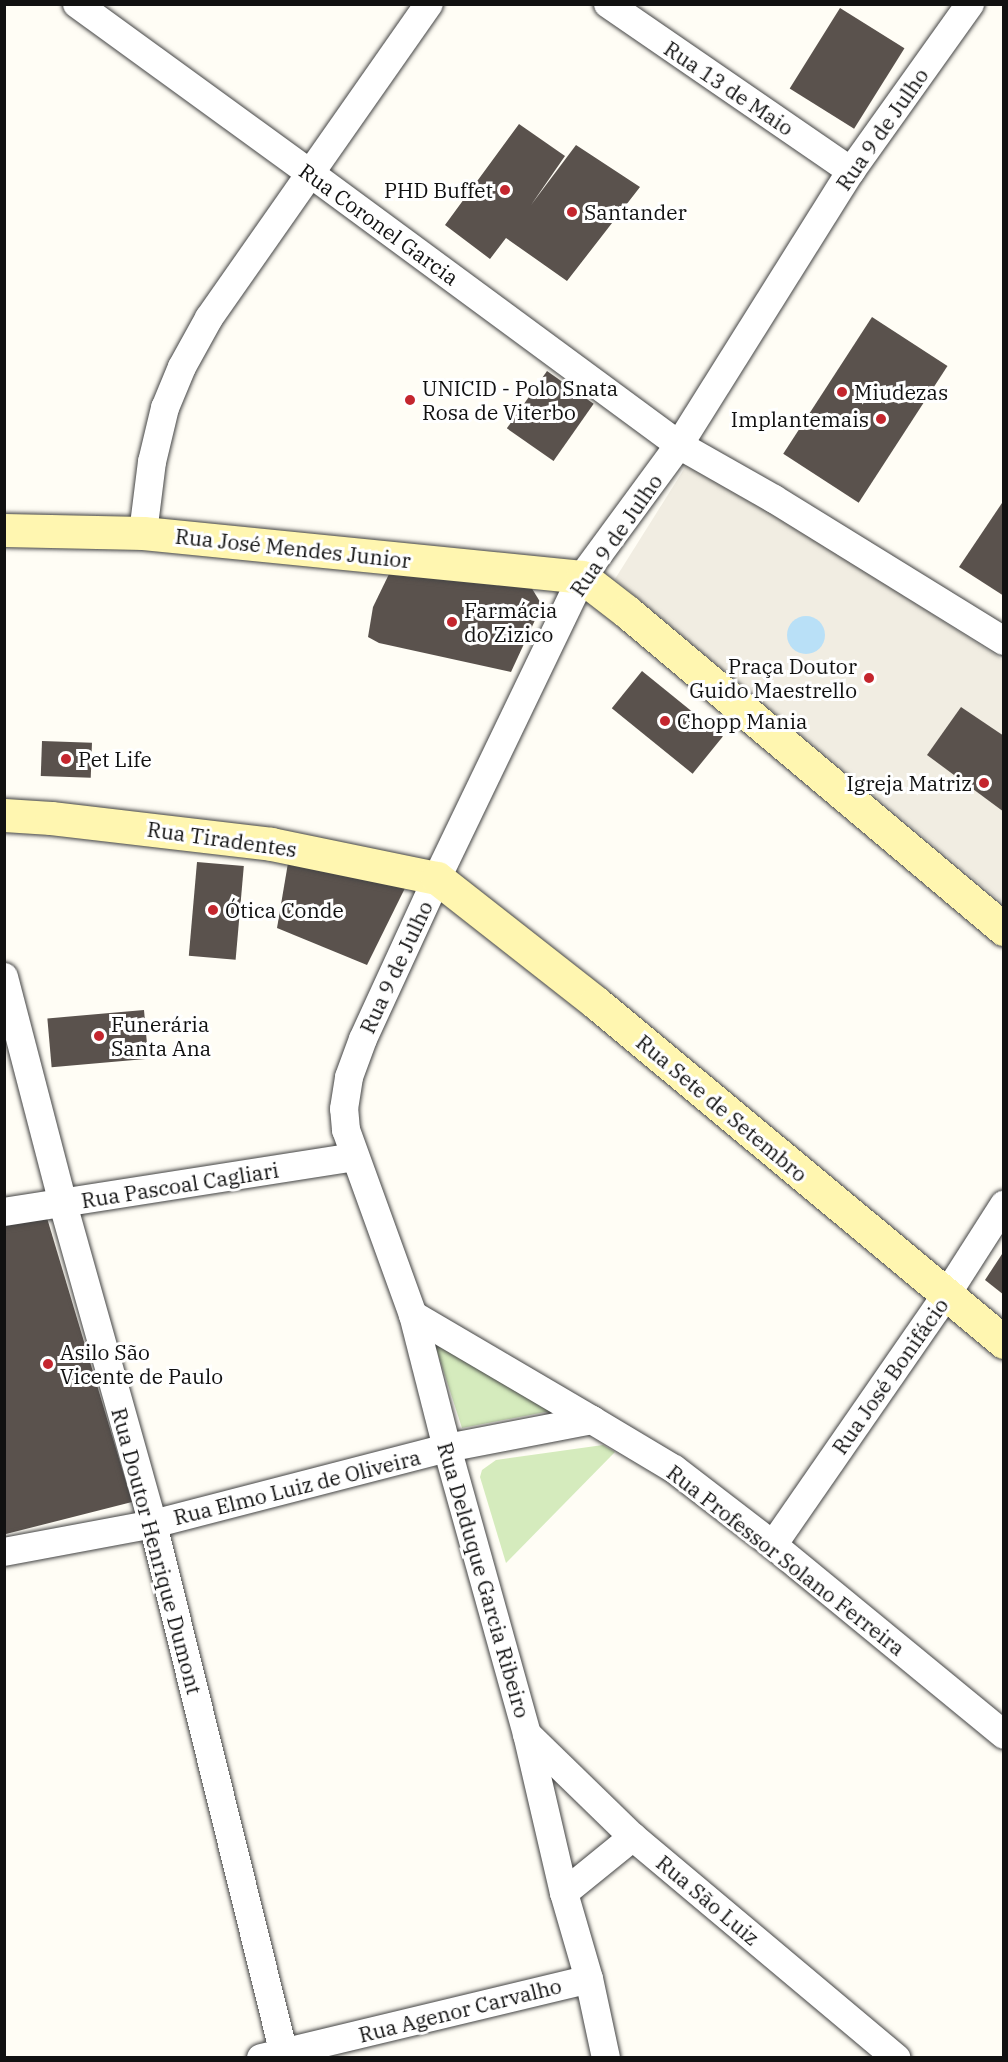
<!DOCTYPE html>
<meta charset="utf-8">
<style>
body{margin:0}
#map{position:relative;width:1008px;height:2062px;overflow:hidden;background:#fffdf5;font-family:"IBM Plex Serif",serif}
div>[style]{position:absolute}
.green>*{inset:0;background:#d5ebbd}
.plaza>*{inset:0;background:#f1ede2}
.water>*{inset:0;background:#b9e0f7}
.round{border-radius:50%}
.building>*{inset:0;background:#5a524d;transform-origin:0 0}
.roads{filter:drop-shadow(0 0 2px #444) drop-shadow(0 0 2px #444)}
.street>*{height:28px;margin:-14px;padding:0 14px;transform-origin:14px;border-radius:14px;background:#fff}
.secondary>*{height:33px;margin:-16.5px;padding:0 16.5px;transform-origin:16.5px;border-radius:16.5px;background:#fff6b0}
.dots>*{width:16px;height:16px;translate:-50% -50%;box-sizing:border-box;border:3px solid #fff;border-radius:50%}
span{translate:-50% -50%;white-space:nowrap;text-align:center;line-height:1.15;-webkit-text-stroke:6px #fff;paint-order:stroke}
.street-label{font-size:21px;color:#111}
.poi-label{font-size:21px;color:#111}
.right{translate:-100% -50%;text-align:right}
.left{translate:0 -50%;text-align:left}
.frame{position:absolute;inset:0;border:6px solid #111;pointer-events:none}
</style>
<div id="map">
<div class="green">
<i style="clip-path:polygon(435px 1345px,561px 1409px,462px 1428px)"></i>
<i style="clip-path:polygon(603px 1445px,615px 1452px,506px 1563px,480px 1477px,482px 1470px,496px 1460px)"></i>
</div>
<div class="plaza">
<i style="clip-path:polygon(691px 458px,1003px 660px,1003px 903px,615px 579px)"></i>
</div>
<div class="water">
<i class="round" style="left:787px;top:616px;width:38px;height:38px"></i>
</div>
<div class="building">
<i style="left:840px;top:8px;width:76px;height:95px;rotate:32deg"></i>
<i style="clip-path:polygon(519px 124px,565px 156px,531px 205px,576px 145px,640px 187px,567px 281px,506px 238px,490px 259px,445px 225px)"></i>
<i style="left:872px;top:317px;width:90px;height:163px;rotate:33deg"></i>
<i style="left:547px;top:371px;width:57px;height:70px;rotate:35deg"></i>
<i style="clip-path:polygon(1004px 500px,1004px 596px,959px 567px)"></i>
<i style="clip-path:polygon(390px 572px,531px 587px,542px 605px,511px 672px,379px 643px,368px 637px,373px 607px)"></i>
<i style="left:642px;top:671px;width:104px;height:48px;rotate:39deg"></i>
<i style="clip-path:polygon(961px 707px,1004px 736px,1004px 812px,927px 755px)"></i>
<i style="left:42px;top:741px;width:50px;height:35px;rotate:2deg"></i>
<i style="left:197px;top:862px;width:47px;height:94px;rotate:5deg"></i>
<i style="clip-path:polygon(288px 863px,407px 884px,367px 965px,277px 928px)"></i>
<i style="left:144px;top:1010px;width:49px;height:97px;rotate:85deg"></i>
<i style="clip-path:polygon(47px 1218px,132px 1502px,6px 1534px,4px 1225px)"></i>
<i style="clip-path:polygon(1004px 1251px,1004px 1295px,985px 1280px)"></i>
</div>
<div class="roads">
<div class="street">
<i style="left:77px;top:4px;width:288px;rotate:36deg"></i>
<i style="left:310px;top:173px;width:458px;rotate:36.4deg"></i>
<i style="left:679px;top:445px;width:109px;rotate:29.6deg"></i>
<i style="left:774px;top:499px;width:270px;rotate:31.7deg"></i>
<i style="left:608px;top:4px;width:295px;rotate:34.5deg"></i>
<i style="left:143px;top:533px;width:72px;rotate:-82.8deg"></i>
<i style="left:152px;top:462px;width:56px;rotate:-76.5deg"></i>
<i style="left:165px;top:408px;width:44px;rotate:-67.5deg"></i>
<i style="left:182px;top:367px;width:56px;rotate:-61.1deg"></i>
<i style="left:209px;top:318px;width:383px;rotate:-55deg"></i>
<i style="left:4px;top:977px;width:235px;rotate:75.4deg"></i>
<i style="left:63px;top:1204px;width:332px;rotate:74.3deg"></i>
<i style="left:153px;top:1524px;width:550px;rotate:76.12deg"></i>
<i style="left:4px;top:1212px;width:355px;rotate:-8.9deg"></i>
<i style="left:413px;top:1315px;width:208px;rotate:30.4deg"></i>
<i style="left:773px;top:1545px;width:305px;rotate:-55.3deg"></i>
<i style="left:947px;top:1294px;width:106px;rotate:-57.4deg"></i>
<i style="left:4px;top:1552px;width:152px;rotate:-10.6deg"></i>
<i style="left:153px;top:1524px;width:304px;rotate:-14.5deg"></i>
<i style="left:447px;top:1448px;width:148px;rotate:-10.9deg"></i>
<i style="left:592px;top:1420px;width:96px;rotate:30.9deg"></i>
<i style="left:674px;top:1469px;width:125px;rotate:37.5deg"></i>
<i style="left:773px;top:1545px;width:299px;rotate:39.4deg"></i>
<i style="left:527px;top:1734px;width:148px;rotate:44.2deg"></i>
<i style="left:633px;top:1837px;width:344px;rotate:40deg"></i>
<i style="left:564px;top:1893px;width:89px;rotate:-39.1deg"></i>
<i style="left:261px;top:2058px;width:337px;rotate:-13.5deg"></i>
<i style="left:606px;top:2058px;width:81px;rotate:-102.1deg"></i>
<i style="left:589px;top:1979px;width:90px;rotate:-106.2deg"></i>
<i style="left:564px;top:1893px;width:163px;rotate:-103.1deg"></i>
<i style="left:527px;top:1734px;width:297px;rotate:-105.6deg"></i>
<i style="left:447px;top:1448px;width:137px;rotate:-104.3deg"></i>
<i style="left:413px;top:1315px;width:197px;rotate:-109.9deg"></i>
<i style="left:346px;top:1130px;width:21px;rotate:-95deg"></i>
<i style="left:344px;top:1109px;width:32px;rotate:-81deg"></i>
<i style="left:349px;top:1077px;width:40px;rotate:-69.8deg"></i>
<i style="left:363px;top:1039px;width:177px;rotate:-65.3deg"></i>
<i style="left:437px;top:878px;width:334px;rotate:-64.3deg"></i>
<i style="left:582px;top:577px;width:164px;rotate:-53.7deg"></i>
<i style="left:679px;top:445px;width:324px;rotate:-57.9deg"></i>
<i style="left:851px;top:171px;width:205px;rotate:-54.5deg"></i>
</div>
<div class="secondary">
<i style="left:4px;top:530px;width:139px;rotate:1.2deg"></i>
<i style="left:143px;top:533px;width:441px;rotate:5.7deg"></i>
<i style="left:582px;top:577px;width:56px;rotate:37.7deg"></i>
<i style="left:626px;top:611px;width:494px;rotate:40.1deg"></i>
<i style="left:4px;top:815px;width:47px;rotate:3.7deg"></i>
<i style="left:51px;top:818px;width:222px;rotate:6.7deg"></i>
<i style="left:271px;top:844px;width:169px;rotate:11.6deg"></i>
<i style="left:437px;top:878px;width:201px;rotate:38.1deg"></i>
<i style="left:595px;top:1002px;width:532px;rotate:39.74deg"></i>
</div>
</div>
<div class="dots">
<i style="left:505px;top:190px;background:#c4262e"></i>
<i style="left:572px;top:212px;background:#c4262e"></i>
<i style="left:842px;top:392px;background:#c4262e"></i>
<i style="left:410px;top:400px;background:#c4262e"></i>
<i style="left:881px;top:419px;background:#c4262e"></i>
<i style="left:452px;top:622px;background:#c4262e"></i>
<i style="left:869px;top:678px;background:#c4262e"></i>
<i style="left:665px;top:721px;background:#c4262e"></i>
<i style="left:66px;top:759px;background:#c4262e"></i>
<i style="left:984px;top:783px;background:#c4262e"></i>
<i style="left:213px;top:910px;background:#c4262e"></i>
<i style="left:99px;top:1036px;background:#c4262e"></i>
<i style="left:48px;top:1364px;background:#c4262e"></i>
</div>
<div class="street-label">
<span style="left:729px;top:88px;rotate:34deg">Rua 13 de Maio</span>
<span style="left:882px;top:129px;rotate:-55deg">Rua 9 de Julho</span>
<span style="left:379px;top:224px;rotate:36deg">Rua Coronel Garcia</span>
<span style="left:616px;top:535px;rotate:-55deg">Rua 9 de Julho</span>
<span style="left:293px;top:548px;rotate:6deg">Rua José Mendes Junior</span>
<span style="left:222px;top:839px;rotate:8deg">Rua Tiradentes</span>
<span style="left:396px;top:967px;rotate:-65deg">Rua 9 de Julho</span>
<span style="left:722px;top:1108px;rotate:40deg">Rua Sete de Setembro</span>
<span style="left:180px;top:1185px;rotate:-9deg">Rua Pascoal Cagliari</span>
<span style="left:890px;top:1376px;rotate:-55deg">Rua José Bonifácio</span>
<span style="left:297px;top:1487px;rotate:-14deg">Rua Elmo Luiz de Oliveira</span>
<span style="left:157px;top:1551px;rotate:75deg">Rua Doutor Henrique Dumont</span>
<span style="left:786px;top:1560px;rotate:38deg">Rua Professor Solano Ferreira</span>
<span style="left:484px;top:1580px;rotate:74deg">Rua Delduque Garcia Ribeiro</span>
<span style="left:708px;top:1900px;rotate:40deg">Rua São Luiz</span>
<span style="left:460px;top:2010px;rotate:-14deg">Rua Agenor Carvalho</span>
</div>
<div class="poi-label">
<span class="right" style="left:493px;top:190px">PHD Buffet</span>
<span class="left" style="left:584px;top:212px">Santander</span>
<span class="left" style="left:422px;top:400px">UNICID - Polo Snata<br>Rosa de Viterbo</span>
<span class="left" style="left:854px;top:392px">Miudezas</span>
<span class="right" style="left:869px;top:419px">Implantemais</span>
<span class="left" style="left:464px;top:622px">Farmácia<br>do Zizico</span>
<span class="right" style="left:857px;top:678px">Praça Doutor<br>Guido Maestrello</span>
<span class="left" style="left:677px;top:721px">Chopp Mania</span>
<span class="left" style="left:78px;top:759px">Pet Life</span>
<span class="right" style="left:972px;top:783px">Igreja Matriz</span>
<span class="left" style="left:225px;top:910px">Ótica Conde</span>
<span class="left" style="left:111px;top:1036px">Funerária<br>Santa Ana</span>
<span class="left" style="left:60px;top:1364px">Asilo São<br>Vicente de Paulo</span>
</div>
<div class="frame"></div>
</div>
